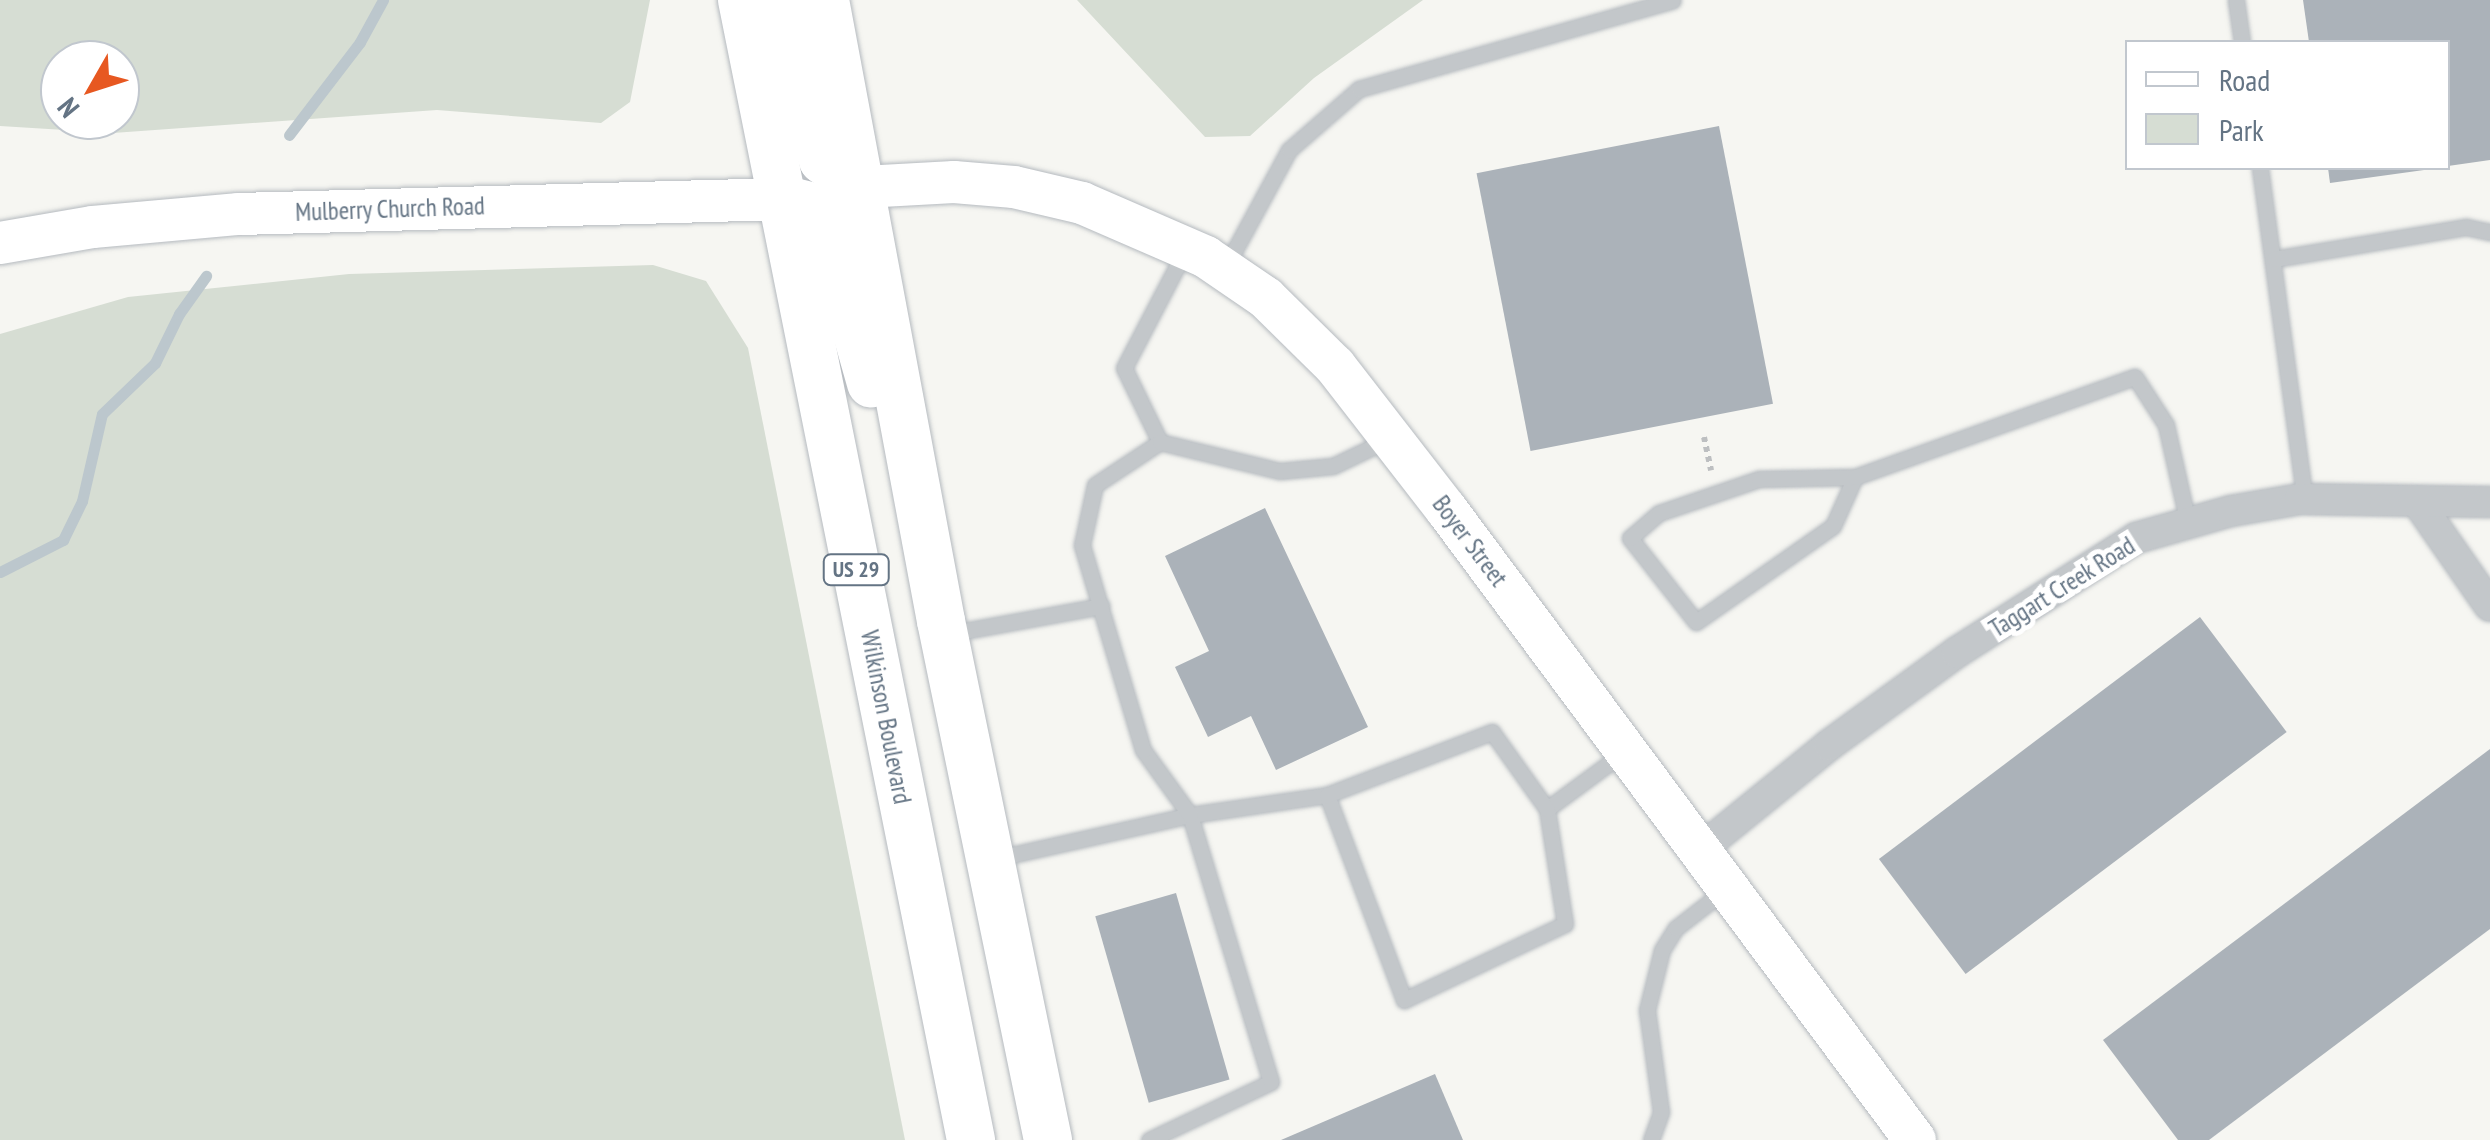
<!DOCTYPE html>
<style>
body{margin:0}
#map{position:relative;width:2490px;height:1140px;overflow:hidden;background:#f6f6f2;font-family:"PT Sans Narrow",sans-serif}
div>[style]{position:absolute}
.green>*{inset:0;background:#d6ddd3}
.stream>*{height:11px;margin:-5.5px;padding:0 5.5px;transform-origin:5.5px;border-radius:5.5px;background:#bcc7cd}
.building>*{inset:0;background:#abb2b9;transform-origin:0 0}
.path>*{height:6px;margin-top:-3px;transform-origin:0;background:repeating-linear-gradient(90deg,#bdbfc1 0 5px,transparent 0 10px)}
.roads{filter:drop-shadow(0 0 2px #b5babf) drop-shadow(0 0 2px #b5babf)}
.lane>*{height:15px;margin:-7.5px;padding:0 7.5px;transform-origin:7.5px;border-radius:7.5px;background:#c3c7ca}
.street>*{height:30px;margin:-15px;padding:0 15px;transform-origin:15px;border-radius:15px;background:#c3c7ca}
.secondary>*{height:42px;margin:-21px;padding:0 21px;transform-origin:21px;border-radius:21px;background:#fff}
.primary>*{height:48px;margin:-24px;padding:0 24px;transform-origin:24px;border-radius:24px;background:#fff}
span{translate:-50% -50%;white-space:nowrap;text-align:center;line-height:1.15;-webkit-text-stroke:10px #fff;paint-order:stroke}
.shield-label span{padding:2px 8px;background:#fff;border:2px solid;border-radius:8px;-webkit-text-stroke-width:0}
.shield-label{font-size:22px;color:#647484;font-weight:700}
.street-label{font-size:25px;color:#647484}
.legend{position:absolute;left:2125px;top:40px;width:325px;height:130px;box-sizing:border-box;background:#fff;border:2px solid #c1c7ce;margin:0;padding:12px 18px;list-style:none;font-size:30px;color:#647484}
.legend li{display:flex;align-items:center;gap:20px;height:50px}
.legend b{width:50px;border:2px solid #c1c7ce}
.north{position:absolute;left:40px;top:40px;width:100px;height:100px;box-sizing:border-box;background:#fff;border:2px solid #c1c7ce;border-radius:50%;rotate:231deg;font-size:28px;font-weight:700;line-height:40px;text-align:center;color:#647484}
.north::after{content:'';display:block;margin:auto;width:35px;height:45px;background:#e75821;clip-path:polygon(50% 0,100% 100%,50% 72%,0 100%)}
</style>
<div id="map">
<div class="green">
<i style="clip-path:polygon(evenodd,0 0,650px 0,630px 102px,601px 123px,437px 110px,113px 133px,0 126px,0 0,60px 60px,120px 60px,120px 120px,60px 120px,60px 60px)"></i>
<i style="clip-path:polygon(1077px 0,1423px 0,1314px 78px,1250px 136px,1205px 137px)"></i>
<i style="clip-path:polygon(653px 265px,706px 281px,748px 348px,905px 1140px,0 1140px,0 334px,128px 297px,349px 274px)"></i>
</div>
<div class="stream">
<i style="left:289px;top:135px;width:117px;rotate:-52.6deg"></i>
<i style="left:360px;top:42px;width:48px;rotate:-61.3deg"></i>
<i style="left:0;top:572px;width:71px;rotate:-26.9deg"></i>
<i style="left:63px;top:540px;width:43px;rotate:-64deg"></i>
<i style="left:82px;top:501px;width:89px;rotate:-77.1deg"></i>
<i style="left:102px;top:414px;width:74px;rotate:-43.9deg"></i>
<i style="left:155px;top:363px;width:55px;rotate:-63.9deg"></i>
<i style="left:179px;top:314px;width:47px;rotate:-54.6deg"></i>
</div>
<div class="building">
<i style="clip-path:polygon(2303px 0,2490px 0,2490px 160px,2448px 166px,2448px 42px,2309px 42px)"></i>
<i style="left:1719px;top:126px;width:283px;height:247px;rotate:79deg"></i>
<i style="clip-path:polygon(2328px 168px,2424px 168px,2424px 170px,2330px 183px)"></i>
<i style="clip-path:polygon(1265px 508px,1368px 727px,1276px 770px,1251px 716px,1208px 737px,1175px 667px,1209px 651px,1165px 556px)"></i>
<i style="left:2200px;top:617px;width:144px;height:402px;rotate:53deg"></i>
<i style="clip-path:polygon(2490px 749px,2490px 929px,2209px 1140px,2178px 1140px,2103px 1040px)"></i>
<i style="left:1176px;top:893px;width:194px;height:84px;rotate:74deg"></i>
<i style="clip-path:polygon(1435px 1074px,1463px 1140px,1281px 1140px)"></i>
</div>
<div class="path">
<i style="left:1704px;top:437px;width:34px;rotate:78deg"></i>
</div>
<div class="roads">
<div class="lane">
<i style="left:2236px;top:0;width:42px;rotate:81.9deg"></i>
<i style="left:2260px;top:168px;width:334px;rotate:82.3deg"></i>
<i style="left:2274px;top:259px;width:195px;rotate:-9.5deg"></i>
<i style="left:2466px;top:227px;width:25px;rotate:12deg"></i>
<i style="left:1226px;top:266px;width:132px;rotate:-61.5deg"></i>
<i style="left:1289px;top:150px;width:93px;rotate:-41.1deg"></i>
<i style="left:1359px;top:89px;width:326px;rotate:-15.8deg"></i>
<i style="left:1160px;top:442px;width:82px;rotate:-115.9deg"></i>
<i style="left:1124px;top:368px;width:132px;rotate:-62.5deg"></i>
<i style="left:1855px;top:477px;width:54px;rotate:114.2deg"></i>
<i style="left:1833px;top:526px;width:167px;rotate:145deg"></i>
<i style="left:1696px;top:622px;width:107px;rotate:-128.2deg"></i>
<i style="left:1630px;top:538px;width:38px;rotate:-41deg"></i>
<i style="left:1659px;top:513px;width:106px;rotate:-18.8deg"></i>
<i style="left:1759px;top:479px;width:96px;rotate:-1.2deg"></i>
<i style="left:1855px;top:477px;width:297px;rotate:-19.7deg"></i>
<i style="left:2135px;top:377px;width:57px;rotate:57.1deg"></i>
<i style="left:2166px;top:425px;width:100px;rotate:77.3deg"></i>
<i style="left:947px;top:634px;width:157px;rotate:-10.3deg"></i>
<i style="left:1327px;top:795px;width:219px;rotate:69.4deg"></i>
<i style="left:1404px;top:1000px;width:178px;rotate:-25.3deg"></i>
<i style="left:1565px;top:924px;width:116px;rotate:-98.9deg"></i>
<i style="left:1547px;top:809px;width:94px;rotate:-36.4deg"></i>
<i style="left:998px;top:858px;width:197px;rotate:-12.6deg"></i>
<i style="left:1190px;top:815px;width:138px;rotate:-8.3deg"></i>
<i style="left:1327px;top:795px;width:177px;rotate:-20.9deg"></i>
<i style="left:1492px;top:732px;width:95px;rotate:54.5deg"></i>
<i style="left:1149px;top:1140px;width:135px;rotate:-25.4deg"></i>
<i style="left:1271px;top:1082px;width:279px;rotate:-106.9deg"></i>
<i style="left:1190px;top:815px;width:80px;rotate:-125.9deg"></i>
<i style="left:1143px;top:750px;width:214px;rotate:-106.6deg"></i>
<i style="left:1082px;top:545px;width:61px;rotate:-77.8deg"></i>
<i style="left:1095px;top:485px;width:78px;rotate:-33.5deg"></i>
<i style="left:1160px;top:442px;width:123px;rotate:13.6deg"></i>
<i style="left:1280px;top:471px;width:53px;rotate:-5.4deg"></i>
<i style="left:1333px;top:466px;width:60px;rotate:-25.7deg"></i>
<i style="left:1651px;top:1140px;width:30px;rotate:-70deg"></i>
<i style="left:1661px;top:1112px;width:103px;rotate:-97.8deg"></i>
<i style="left:1647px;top:1010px;width:62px;rotate:-76deg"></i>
<i style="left:1662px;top:950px;width:26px;rotate:-58deg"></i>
<i style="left:1676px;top:928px;width:62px;rotate:-37.8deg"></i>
</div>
<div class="street">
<i style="left:2419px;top:504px;width:124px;rotate:55.2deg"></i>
<i style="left:1700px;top:850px;width:166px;rotate:-39.1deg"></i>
<i style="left:1829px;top:745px;width:158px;rotate:-36deg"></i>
<i style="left:1957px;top:652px;width:212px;rotate:-32.5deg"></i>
<i style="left:2136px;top:538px;width:99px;rotate:-15.9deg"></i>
<i style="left:2231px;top:511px;width:70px;rotate:-9.9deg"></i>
<i style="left:2300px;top:499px;width:190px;rotate:0.9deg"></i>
</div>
<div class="secondary">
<i style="left:863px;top:187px;width:91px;rotate:-3.1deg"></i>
<i style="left:954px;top:182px;width:60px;rotate:4.8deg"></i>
<i style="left:1014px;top:187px;width:70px;rotate:13.2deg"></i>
<i style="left:1082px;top:203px;width:135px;rotate:23.5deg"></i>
<i style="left:1206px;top:257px;width:73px;rotate:34.3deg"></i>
<i style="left:1266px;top:298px;width:97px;rotate:44.6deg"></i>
<i style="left:1335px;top:366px;width:181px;rotate:52.2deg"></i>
<i style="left:1446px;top:509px;width:786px;rotate:53.38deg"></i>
<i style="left:0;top:243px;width:94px;rotate:-9.8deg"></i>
<i style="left:93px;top:227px;width:147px;rotate:-5.1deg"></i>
<i style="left:239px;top:214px;width:543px;rotate:-1.58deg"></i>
</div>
<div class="primary">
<i style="left:742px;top:0;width:1163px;rotate:78.64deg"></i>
<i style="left:780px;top:0;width:37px;rotate:81deg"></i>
<i style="left:786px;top:37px;width:128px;rotate:73.3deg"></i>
<i style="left:823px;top:160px;width:48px;rotate:34deg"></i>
<i style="left:825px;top:0;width:632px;rotate:79.42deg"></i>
<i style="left:941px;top:621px;width:530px;rotate:78.35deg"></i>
<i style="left:782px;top:199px;width:33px;rotate:14deg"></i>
<i style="left:814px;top:207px;width:14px;rotate:45deg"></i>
<i style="left:824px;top:217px;width:173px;rotate:74.2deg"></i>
</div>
</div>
<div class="shield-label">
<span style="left:856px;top:570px">US 29</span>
</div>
<div class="street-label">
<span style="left:390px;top:209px;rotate:-2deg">Mulberry Church Road</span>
<span style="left:1470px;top:541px;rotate:53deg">Boyer Street</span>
<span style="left:2062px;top:587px;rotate:-32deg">Taggart Creek Road</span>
<span style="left:886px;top:717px;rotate:79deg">Wilkinson Boulevard</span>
</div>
<ul class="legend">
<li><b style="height:12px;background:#fff"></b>Road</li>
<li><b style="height:28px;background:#d6ddd3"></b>Park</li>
</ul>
<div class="north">N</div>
</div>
